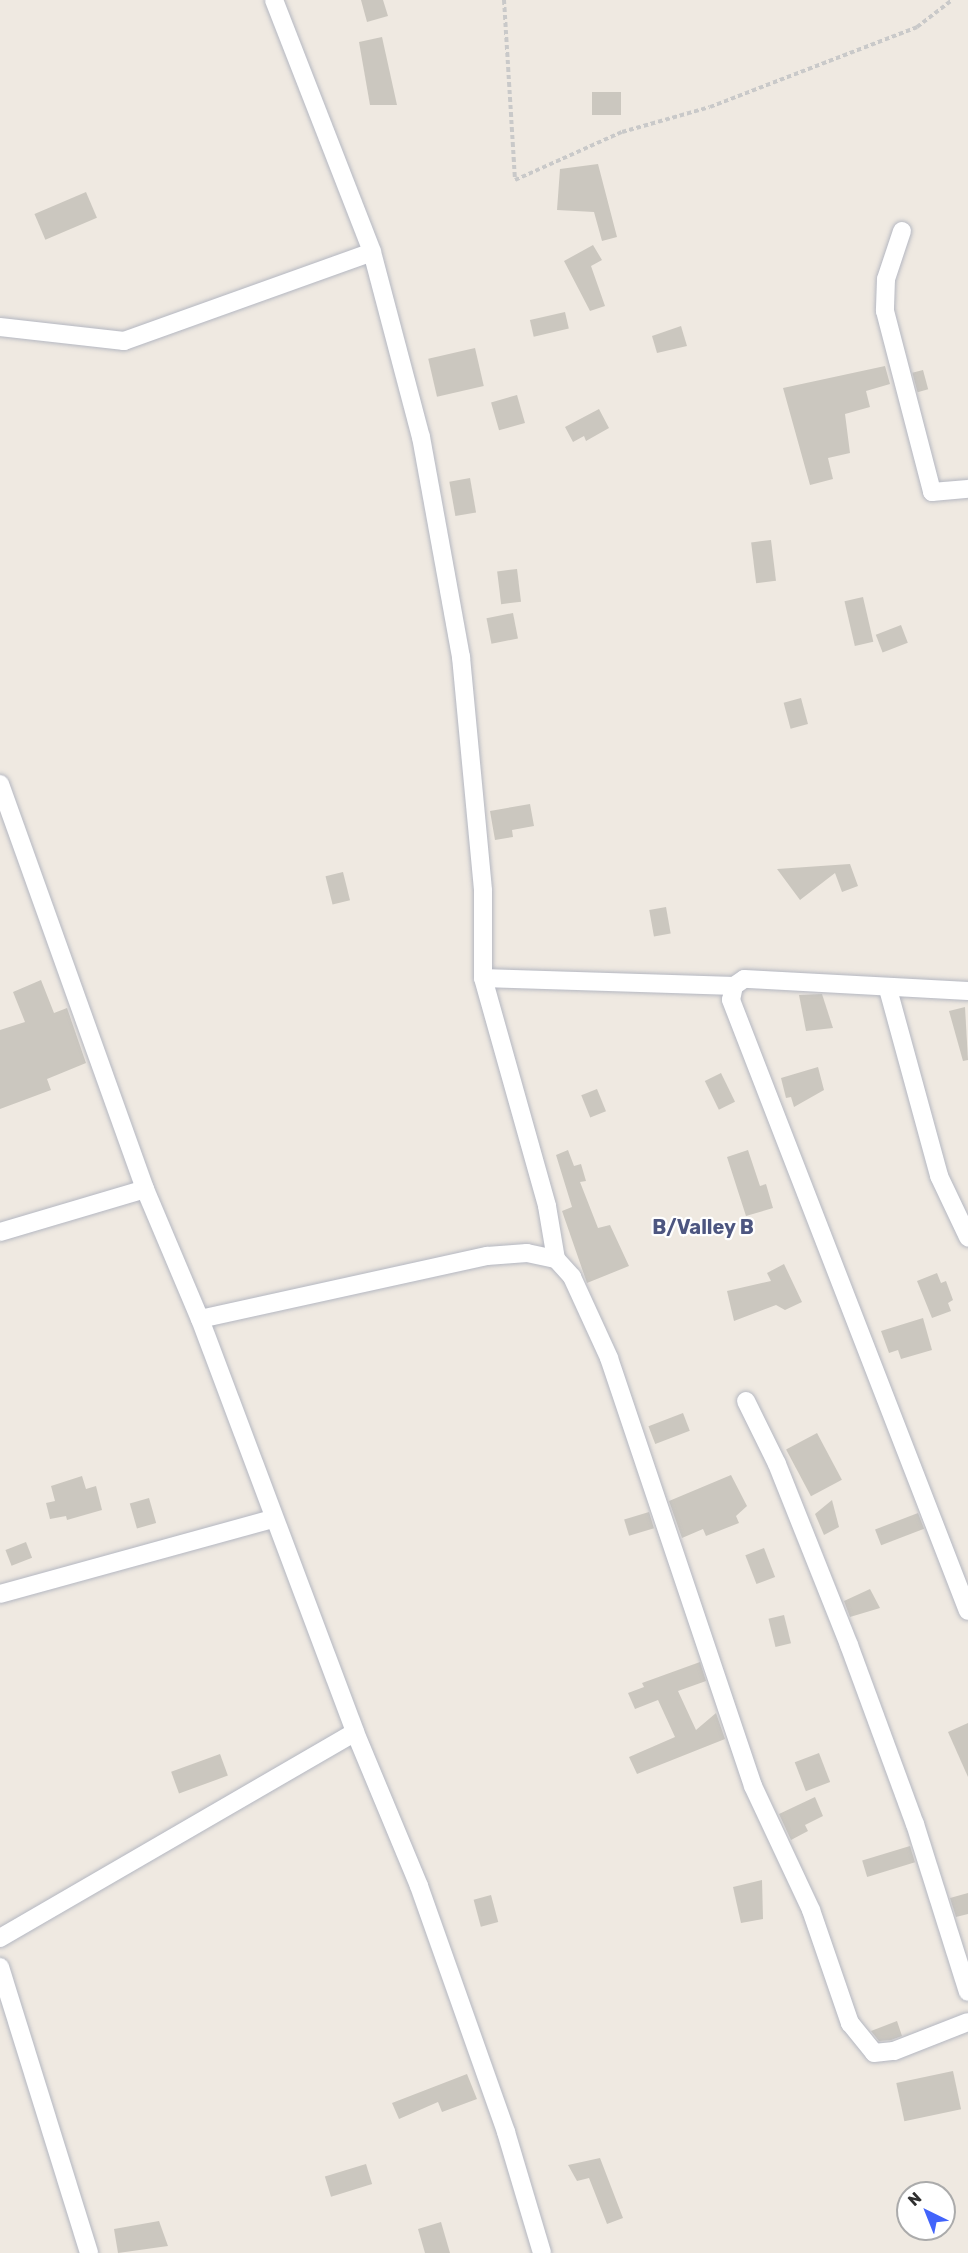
<!DOCTYPE html>
<style>
body{margin:0}
#map{position:relative;width:968px;height:2253px;overflow:hidden;background:#efe9e1;font-family:Rubik,sans-serif}
div>[style]{position:absolute}
.building>*{inset:0;background:#cbc7bf;transform-origin:0 0}
.path>*{height:4px;margin-top:-2px;transform-origin:0;background:repeating-linear-gradient(90deg,#c9c9c9 0 4.5px,transparent 0 7.5px)}
.roads{filter:drop-shadow(0 0 2px #b4b7c1) drop-shadow(0 0 2px #b4b7c1)}
.minor>*{height:18px;margin:-9px;padding:0 9px;transform-origin:9px;border-radius:9px;background:#fff}
span{translate:-50% -50%;white-space:nowrap;text-align:center;line-height:1.15;-webkit-text-stroke:4.5px #fff;paint-order:stroke}
.quarter-label{font-size:20px;color:#4d5680;font-weight:700}
.north{position:absolute;left:896px;top:2181px;width:60px;height:60px;box-sizing:border-box;background:#fff;border:2px solid #ababab;border-radius:50%;rotate:317deg;font-size:16px;font-weight:700;line-height:24px;text-align:center;color:#2e2e2e}
.north::after{content:'';display:block;margin:auto;width:21px;height:27px;background:#4264fb;clip-path:polygon(50% 0,100% 100%,50% 72%,0 100%)}
</style>
<div id="map">
<div class="building">
<i style="clip-path:polygon(361px 0,383px 0,388px 16px,367px 22px)"></i>
<i style="clip-path:polygon(382px 37px,397px 105px,370px 105px,359px 42px)"></i>
<i style="left:592px;top:92px;width:29px;height:23px"></i>
<i style="clip-path:polygon(598px 164px,617px 237px,602px 241px,594px 212px,557px 210px,560px 169px)"></i>
<i style="left:86px;top:192px;width:28px;height:56px;rotate:67deg"></i>
<i style="clip-path:polygon(593px 245px,602px 260px,591px 266px,605px 306px,590px 311px,564px 261px)"></i>
<i style="left:565px;top:312px;width:17px;height:36px;rotate:77deg"></i>
<i style="clip-path:polygon(681px 326px,687px 346px,657px 353px,652px 336px)"></i>
<i style="left:475px;top:348px;width:39px;height:48px;rotate:77deg"></i>
<i style="clip-path:polygon(885px 366px,890px 384px,866px 391px,870px 407px,845px 414px,850px 453px,828px 458px,833px 479px,810px 485px,783px 388px)"></i>
<i style="left:923px;top:370px;width:20px;height:11px;rotate:75deg"></i>
<i style="left:517px;top:395px;width:29px;height:27px;rotate:74deg"></i>
<i style="clip-path:polygon(599px 409px,609px 428px,586px 441px,584px 436px,573px 442px,565px 427px)"></i>
<i style="left:470px;top:478px;width:35px;height:21px;rotate:80deg"></i>
<i style="left:771px;top:540px;width:41px;height:20px;rotate:83deg"></i>
<i style="left:517px;top:569px;width:33px;height:20px;rotate:83deg"></i>
<i style="left:863px;top:597px;width:46px;height:19px;rotate:77deg"></i>
<i style="left:513px;top:613px;width:26px;height:27px;rotate:79deg"></i>
<i style="left:901px;top:625px;width:19px;height:27px;rotate:69deg"></i>
<i style="left:801px;top:698px;width:27px;height:18px;rotate:75deg"></i>
<i style="clip-path:polygon(530px 804px,534px 826px,512px 830px,513px 837px,495px 840px,490px 811px)"></i>
<i style="clip-path:polygon(850px 864px,858px 886px,842px 892px,835px 873px,800px 900px,777px 869px)"></i>
<i style="left:343px;top:872px;width:29px;height:18px;rotate:76deg"></i>
<i style="left:666px;top:907px;width:27px;height:17px;rotate:80deg"></i>
<i style="clip-path:polygon(41px 980px,54px 1013px,67px 1008px,86px 1063px,47px 1079px,51px 1090px,0 1109px,0 1030px,25px 1022px,13px 992px)"></i>
<i style="clip-path:polygon(822px 994px,833px 1028px,806px 1031px,799px 995px)"></i>
<i style="clip-path:polygon(965px 1007px,968px 1060px,963px 1061px,949px 1011px)"></i>
<i style="clip-path:polygon(818px 1067px,824px 1090px,794px 1107px,791px 1097px,786px 1098px,781px 1078px)"></i>
<i style="left:721px;top:1073px;width:32px;height:18px;rotate:64deg"></i>
<i style="left:597px;top:1089px;width:24px;height:17px;rotate:68deg"></i>
<i style="clip-path:polygon(568px 1150px,574px 1166px,581px 1164px,586px 1181px,580px 1182px,598px 1228px,610px 1225px,629px 1266px,587px 1283px,562px 1211px,572px 1207px,556px 1155px)"></i>
<i style="clip-path:polygon(748px 1150px,760px 1186px,766px 1184px,773px 1208px,746px 1216px,727px 1157px)"></i>
<i style="clip-path:polygon(784px 1264px,802px 1302px,785px 1310px,776px 1305px,734px 1321px,727px 1291px,771px 1281px,767px 1273px)"></i>
<i style="clip-path:polygon(937px 1273px,941px 1283px,946px 1281px,953px 1300px,948px 1303px,951px 1311px,932px 1318px,917px 1281px)"></i>
<i style="clip-path:polygon(923px 1318px,932px 1350px,901px 1359px,898px 1350px,889px 1353px,881px 1331px)"></i>
<i style="left:683px;top:1413px;width:19px;height:37px;rotate:69deg"></i>
<i style="left:817px;top:1433px;width:53px;height:35px;rotate:62deg"></i>
<i style="clip-path:polygon(731px 1475px,747px 1506px,736px 1516px,739px 1523px,706px 1536px,703px 1529px,682px 1538px,669px 1501px)"></i>
<i style="clip-path:polygon(82px 1476px,86px 1489px,96px 1486px,102px 1510px,67px 1520px,66px 1516px,50px 1519px,46px 1503px,55px 1501px,51px 1486px)"></i>
<i style="left:149px;top:1498px;width:26px;height:20px;rotate:74deg"></i>
<i style="clip-path:polygon(832px 1500px,839px 1527px,824px 1535px,815px 1514px)"></i>
<i style="left:649px;top:1512px;width:17px;height:26px;rotate:73deg"></i>
<i style="left:918px;top:1513px;width:17px;height:46px;rotate:69deg"></i>
<i style="left:26px;top:1542px;width:17px;height:22px;rotate:69deg"></i>
<i style="left:764px;top:1548px;width:31px;height:20px;rotate:69deg"></i>
<i style="clip-path:polygon(870px 1589px,880px 1608px,850px 1617px,844px 1601px)"></i>
<i style="left:784px;top:1615px;width:29px;height:16px;rotate:76deg"></i>
<i style="clip-path:polygon(700px 1662px,706px 1681px,678px 1691px,696px 1730px,716px 1713px,725px 1739px,637px 1774px,629px 1757px,675px 1737px,658px 1700px,635px 1709px,628px 1693px,644px 1687px,642px 1683px)"></i>
<i style="clip-path:polygon(968px 1723px,968px 1777px,948px 1732px)"></i>
<i style="left:819px;top:1753px;width:31px;height:26px;rotate:69deg"></i>
<i style="left:220px;top:1754px;width:23px;height:52px;rotate:70deg"></i>
<i style="clip-path:polygon(815px 1797px,823px 1816px,805px 1825px,808px 1831px,791px 1840px,779px 1814px)"></i>
<i style="left:910px;top:1846px;width:17px;height:50px;rotate:73deg"></i>
<i style="clip-path:polygon(762px 1880px,763px 1919px,741px 1923px,733px 1887px)"></i>
<i style="clip-path:polygon(968px 1893px,968px 1914px,956px 1917px,950px 1898px)"></i>
<i style="left:491px;top:1895px;width:28px;height:18px;rotate:75deg"></i>
<i style="clip-path:polygon(897px 2021px,902px 2036px,891px 2040px,879px 2041px,871px 2031px)"></i>
<i style="left:953px;top:2071px;width:39px;height:58px;rotate:78deg"></i>
<i style="clip-path:polygon(467px 2074px,477px 2099px,442px 2112px,438px 2102px,399px 2119px,392px 2103px)"></i>
<i style="clip-path:polygon(600px 2158px,623px 2218px,607px 2224px,589px 2178px,577px 2181px,568px 2165px)"></i>
<i style="left:366px;top:2164px;width:21px;height:43px;rotate:73deg"></i>
<i style="clip-path:polygon(159px 2221px,168px 2246px,118px 2253px,114px 2229px)"></i>
<i style="clip-path:polygon(441px 2222px,450px 2253px,425px 2253px,418px 2229px)"></i>
</div>
<div class="path">
<i style="left:504px;top:0;width:180px;rotate:86.5deg"></i>
<i style="left:515px;top:180px;width:117px;rotate:-24.2deg"></i>
<i style="left:622px;top:132px;width:91px;rotate:-15.9deg"></i>
<i style="left:710px;top:107px;width:222px;rotate:-21.1deg"></i>
<i style="left:917px;top:27px;width:44px;rotate:-37.6deg"></i>
</div>
<div class="roads">
<div class="minor">
<i style="left:274px;top:0;width:270px;rotate:68.7deg"></i>
<i style="left:372px;top:252px;width:191px;rotate:75.2deg"></i>
<i style="left:421px;top:437px;width:224px;rotate:79.7deg"></i>
<i style="left:461px;top:657px;width:235px;rotate:84.6deg"></i>
<i style="left:483px;top:891px;width:87px;rotate:90deg"></i>
<i style="left:483px;top:978px;width:237px;rotate:74.3deg"></i>
<i style="left:547px;top:1206px;width:54px;rotate:80.4deg"></i>
<i style="left:902px;top:231px;width:51px;rotate:108.4deg"></i>
<i style="left:886px;top:279px;width:32px;rotate:92deg"></i>
<i style="left:885px;top:311px;width:187px;rotate:75.4deg"></i>
<i style="left:932px;top:492px;width:36px;rotate:-5deg"></i>
<i style="left:0;top:327px;width:125px;rotate:6.4deg"></i>
<i style="left:124px;top:341px;width:263px;rotate:-19.7deg"></i>
<i style="left:0;top:784px;width:430px;rotate:70.3deg"></i>
<i style="left:145px;top:1189px;width:141px;rotate:67.1deg"></i>
<i style="left:200px;top:1319px;width:441px;rotate:69.4deg"></i>
<i style="left:355px;top:1732px;width:167px;rotate:67.4deg"></i>
<i style="left:419px;top:1886px;width:261px;rotate:70.5deg"></i>
<i style="left:506px;top:2132px;width:126px;rotate:73.4deg"></i>
<i style="left:483px;top:978px;width:251px;rotate:1.8deg"></i>
<i style="left:888px;top:989px;width:194px;rotate:74.7deg"></i>
<i style="left:939px;top:1176px;width:68px;rotate:64.6deg"></i>
<i style="left:968px;top:991px;width:224px;rotate:-176.9deg"></i>
<i style="left:744px;top:979px;width:12px;rotate:145deg"></i>
<i style="left:734px;top:986px;width:14px;rotate:102deg"></i>
<i style="left:731px;top:1000px;width:655px;rotate:68.8deg"></i>
<i style="left:0;top:1232px;width:151px;rotate:-16.5deg"></i>
<i style="left:200px;top:1319px;width:294px;rotate:-12.4deg"></i>
<i style="left:487px;top:1256px;width:40px;rotate:-4.3deg"></i>
<i style="left:527px;top:1253px;width:30px;rotate:12deg"></i>
<i style="left:556px;top:1259px;width:24px;rotate:48deg"></i>
<i style="left:572px;top:1277px;width:89px;rotate:65.4deg"></i>
<i style="left:609px;top:1358px;width:452px;rotate:71.4deg"></i>
<i style="left:753px;top:1786px;width:137px;rotate:64.9deg"></i>
<i style="left:811px;top:1910px;width:120px;rotate:71deg"></i>
<i style="left:850px;top:2023px;width:38px;rotate:51deg"></i>
<i style="left:874px;top:2053px;width:20px;rotate:-6deg"></i>
<i style="left:894px;top:2051px;width:79px;rotate:-21.4deg"></i>
<i style="left:746px;top:1401px;width:70px;rotate:63.8deg"></i>
<i style="left:777px;top:1464px;width:195px;rotate:68.3deg"></i>
<i style="left:849px;top:1645px;width:191px;rotate:69.8deg"></i>
<i style="left:915px;top:1824px;width:176px;rotate:72.5deg"></i>
<i style="left:0;top:1594px;width:283px;rotate:-15.4deg"></i>
<i style="left:0;top:1938px;width:410px;rotate:-30.1deg"></i>
<i style="left:0;top:1967px;width:300px;rotate:72.7deg"></i>
</div>
</div>
<div class="quarter-label">
<span style="left:703px;top:1227px">B/Valley B</span>
</div>
<div class="north">N</div>
</div>
